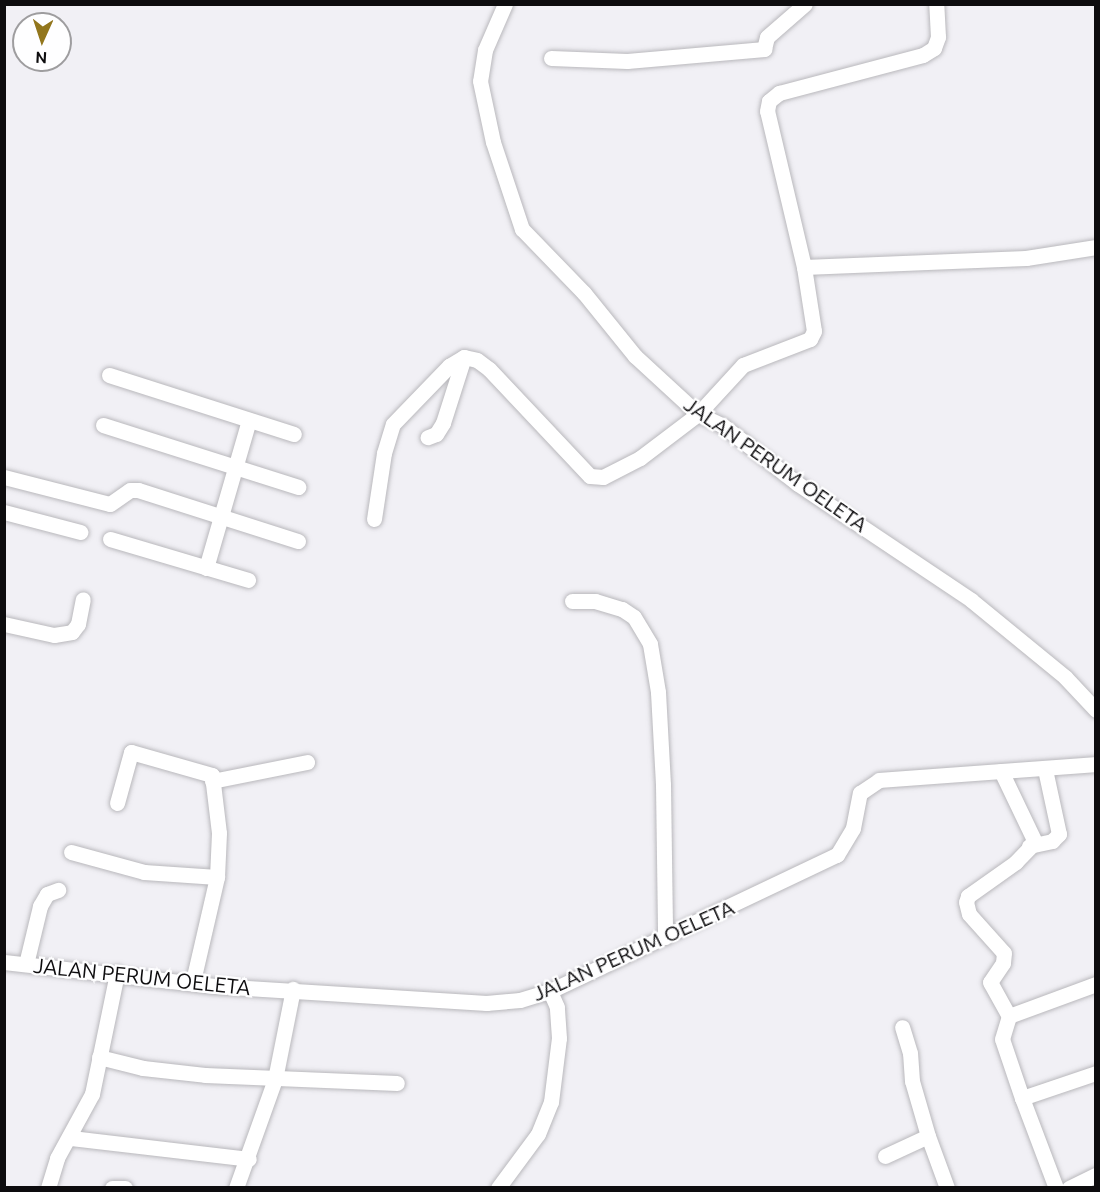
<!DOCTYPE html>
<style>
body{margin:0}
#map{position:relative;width:1100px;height:1192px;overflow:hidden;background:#f1f0f5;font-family:Ubuntu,sans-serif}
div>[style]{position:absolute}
.roads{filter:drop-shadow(0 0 2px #b9b8bc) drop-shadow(0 0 2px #b9b8bc)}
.minor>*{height:15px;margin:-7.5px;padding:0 7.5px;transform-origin:7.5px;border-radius:7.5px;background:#fff}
span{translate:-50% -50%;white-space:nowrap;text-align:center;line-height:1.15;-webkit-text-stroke:4.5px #fefeff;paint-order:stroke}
.street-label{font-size:21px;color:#0d0c0e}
.frame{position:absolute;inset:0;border:6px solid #0d0c0e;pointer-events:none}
.north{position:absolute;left:12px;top:12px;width:60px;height:60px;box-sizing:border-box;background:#fefeff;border:2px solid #9e9d9f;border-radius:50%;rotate:183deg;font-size:16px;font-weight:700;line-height:24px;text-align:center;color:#0d0c0e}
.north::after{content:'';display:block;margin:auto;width:21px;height:27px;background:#92761d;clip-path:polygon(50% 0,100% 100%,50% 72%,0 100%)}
</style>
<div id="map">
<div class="roads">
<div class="minor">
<i style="left:505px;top:4px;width:50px;rotate:113.5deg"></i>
<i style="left:485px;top:50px;width:31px;rotate:99deg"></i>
<i style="left:480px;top:81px;width:62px;rotate:78deg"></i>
<i style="left:493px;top:142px;width:92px;rotate:71.6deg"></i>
<i style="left:522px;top:229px;width:89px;rotate:45.9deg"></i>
<i style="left:584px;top:293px;width:81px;rotate:51deg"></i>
<i style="left:635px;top:356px;width:86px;rotate:42.6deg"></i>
<i style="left:698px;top:414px;width:26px;rotate:25deg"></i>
<i style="left:722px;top:425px;width:96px;rotate:37.8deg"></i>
<i style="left:798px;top:484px;width:208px;rotate:33.8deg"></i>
<i style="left:971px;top:600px;width:122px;rotate:39.3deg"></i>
<i style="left:1065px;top:677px;width:45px;rotate:46.8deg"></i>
<i style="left:551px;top:58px;width:76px;rotate:2.3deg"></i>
<i style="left:627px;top:61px;width:138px;rotate:-5deg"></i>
<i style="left:764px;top:49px;width:12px;rotate:-76deg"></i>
<i style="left:767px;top:37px;width:50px;rotate:-41deg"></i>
<i style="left:804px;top:267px;width:222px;rotate:-2.3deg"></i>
<i style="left:1026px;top:258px;width:71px;rotate:-8.9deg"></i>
<i style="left:464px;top:357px;width:13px;rotate:13deg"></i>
<i style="left:477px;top:360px;width:15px;rotate:37deg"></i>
<i style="left:489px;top:369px;width:147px;rotate:46.7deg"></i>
<i style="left:590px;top:476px;width:13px;rotate:4deg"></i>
<i style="left:603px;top:477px;width:42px;rotate:-27.2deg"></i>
<i style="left:640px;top:458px;width:73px;rotate:-37.2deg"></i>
<i style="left:698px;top:414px;width:67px;rotate:-47.4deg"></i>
<i style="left:743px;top:365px;width:72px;rotate:-21.2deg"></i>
<i style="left:810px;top:339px;width:9px;rotate:-63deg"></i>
<i style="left:814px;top:331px;width:65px;rotate:-98.9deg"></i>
<i style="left:804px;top:267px;width:160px;rotate:-103.3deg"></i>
<i style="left:767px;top:111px;width:10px;rotate:-79deg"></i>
<i style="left:769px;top:101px;width:13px;rotate:-39deg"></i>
<i style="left:779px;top:93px;width:149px;rotate:-14.8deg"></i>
<i style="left:923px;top:55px;width:13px;rotate:-32deg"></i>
<i style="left:934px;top:48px;width:12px;rotate:-70deg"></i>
<i style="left:938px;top:37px;width:33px;rotate:-93deg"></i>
<i style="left:109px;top:375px;width:194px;rotate:17.7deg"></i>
<i style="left:103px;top:425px;width:205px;rotate:17.6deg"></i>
<i style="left:4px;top:477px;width:109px;rotate:14.3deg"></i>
<i style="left:110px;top:504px;width:24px;rotate:-35deg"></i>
<i style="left:130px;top:490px;width:8px"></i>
<i style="left:138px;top:490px;width:168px;rotate:17.7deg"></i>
<i style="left:4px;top:512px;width:79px;rotate:14.7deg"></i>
<i style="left:374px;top:519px;width:67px;rotate:-81.4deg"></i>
<i style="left:384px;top:453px;width:30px;rotate:-73deg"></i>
<i style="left:393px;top:424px;width:81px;rotate:-46deg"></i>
<i style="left:449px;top:366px;width:17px;rotate:-31deg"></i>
<i style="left:464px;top:357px;width:69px;rotate:107.7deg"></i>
<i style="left:443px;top:423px;width:13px;rotate:122deg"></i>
<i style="left:436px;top:434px;width:9px;rotate:159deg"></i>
<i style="left:110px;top:539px;width:144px;rotate:16.5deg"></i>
<i style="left:206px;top:568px;width:154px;rotate:-73.8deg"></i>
<i style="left:572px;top:601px;width:23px"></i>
<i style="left:595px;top:601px;width:28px;rotate:17deg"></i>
<i style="left:622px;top:609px;width:14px;rotate:34deg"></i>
<i style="left:634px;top:617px;width:31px;rotate:59deg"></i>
<i style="left:650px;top:644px;width:49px;rotate:80.5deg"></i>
<i style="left:658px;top:692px;width:93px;rotate:86.9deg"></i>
<i style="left:663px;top:785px;width:152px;rotate:89.2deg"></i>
<i style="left:4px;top:624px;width:51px;rotate:12.4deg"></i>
<i style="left:54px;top:635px;width:18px;rotate:-9deg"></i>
<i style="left:72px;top:632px;width:10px;rotate:-53deg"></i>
<i style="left:78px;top:624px;width:25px;rotate:-79deg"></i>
<i style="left:1001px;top:771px;width:79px;rotate:64.4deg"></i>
<i style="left:1035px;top:842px;width:28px;rotate:134deg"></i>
<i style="left:1016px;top:862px;width:59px;rotate:144.7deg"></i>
<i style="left:968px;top:896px;width:6px;rotate:108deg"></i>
<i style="left:966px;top:902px;width:12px;rotate:76deg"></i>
<i style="left:969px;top:914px;width:52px;rotate:48.1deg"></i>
<i style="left:1004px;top:953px;width:10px;rotate:96deg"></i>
<i style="left:1003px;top:963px;width:23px;rotate:124deg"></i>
<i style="left:990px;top:982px;width:39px;rotate:61deg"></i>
<i style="left:212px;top:781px;width:97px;rotate:-11.3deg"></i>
<i style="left:117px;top:803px;width:53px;rotate:-74.6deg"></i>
<i style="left:131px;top:752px;width:84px;rotate:15.9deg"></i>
<i style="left:212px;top:775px;width:58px;rotate:83.1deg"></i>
<i style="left:219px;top:833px;width:44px;rotate:92.6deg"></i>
<i style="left:1029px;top:846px;width:24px;rotate:-12deg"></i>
<i style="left:1052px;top:841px;width:10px;rotate:-45deg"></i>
<i style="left:1059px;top:834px;width:66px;rotate:-102.2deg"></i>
<i style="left:71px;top:852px;width:76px;rotate:15.3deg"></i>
<i style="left:144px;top:872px;width:73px;rotate:3.9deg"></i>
<i style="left:217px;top:877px;width:107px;rotate:103deg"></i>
<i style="left:4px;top:962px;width:212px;rotate:6.5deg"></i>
<i style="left:215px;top:986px;width:272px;rotate:3.6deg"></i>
<i style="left:486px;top:1003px;width:34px;rotate:-5deg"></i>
<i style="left:520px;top:1000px;width:31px;rotate:-17deg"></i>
<i style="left:550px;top:991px;width:318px;rotate:-25.4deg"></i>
<i style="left:837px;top:855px;width:31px;rotate:-59deg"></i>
<i style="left:853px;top:828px;width:36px;rotate:-79deg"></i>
<i style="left:860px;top:793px;width:23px;rotate:-34deg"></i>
<i style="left:879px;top:780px;width:218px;rotate:-4.2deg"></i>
<i style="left:26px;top:964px;width:60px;rotate:-76.4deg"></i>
<i style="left:40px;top:906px;width:14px;rotate:-60deg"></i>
<i style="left:47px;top:894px;width:12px;rotate:-20deg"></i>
<i style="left:99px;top:1057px;width:45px;rotate:14deg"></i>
<i style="left:143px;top:1068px;width:62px;rotate:6.4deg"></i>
<i style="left:205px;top:1075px;width:192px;rotate:2.4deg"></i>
<i style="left:1022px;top:1098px;width:62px;rotate:-108.7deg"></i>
<i style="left:1002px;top:1039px;width:24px;rotate:-73deg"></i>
<i style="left:1009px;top:1016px;width:93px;rotate:-20.2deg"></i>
<i style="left:928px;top:1136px;width:55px;rotate:69.9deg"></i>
<i style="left:71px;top:1138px;width:179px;rotate:6.7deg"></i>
<i style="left:885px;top:1156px;width:47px;rotate:-24.9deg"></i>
<i style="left:928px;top:1136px;width:57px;rotate:-106.2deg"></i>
<i style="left:912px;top:1081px;width:28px;rotate:-94deg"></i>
<i style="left:910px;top:1053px;width:27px;rotate:-107deg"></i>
<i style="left:48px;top:1188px;width:31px;rotate:-73deg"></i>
<i style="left:57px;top:1158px;width:73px;rotate:-61.3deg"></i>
<i style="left:92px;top:1094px;width:124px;rotate:-78.3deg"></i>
<i style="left:112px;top:1188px;width:13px"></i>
<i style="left:236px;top:1188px;width:116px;rotate:-70.3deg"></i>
<i style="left:275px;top:1079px;width:92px;rotate:-78.7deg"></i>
<i style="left:498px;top:1188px;width:67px;rotate:-53.5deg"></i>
<i style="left:538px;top:1134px;width:35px;rotate:-68deg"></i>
<i style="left:551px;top:1102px;width:64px;rotate:-82.9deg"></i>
<i style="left:559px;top:1038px;width:31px;rotate:-94deg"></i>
<i style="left:557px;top:1007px;width:17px;rotate:-114deg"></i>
<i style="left:1056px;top:1188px;width:96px;rotate:-110.7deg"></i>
<i style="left:1022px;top:1098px;width:78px;rotate:-18.7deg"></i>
<i style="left:1069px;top:1188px;width:30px;rotate:-26deg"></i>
</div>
</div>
<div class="street-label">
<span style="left:776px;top:464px;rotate:35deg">JALAN PERUM OELETA</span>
<span style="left:633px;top:950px;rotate:-24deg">JALAN PERUM OELETA</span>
<span style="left:142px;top:976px;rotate:6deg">JALAN PERUM OELETA</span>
</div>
<div class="frame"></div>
<div class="north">N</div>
</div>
